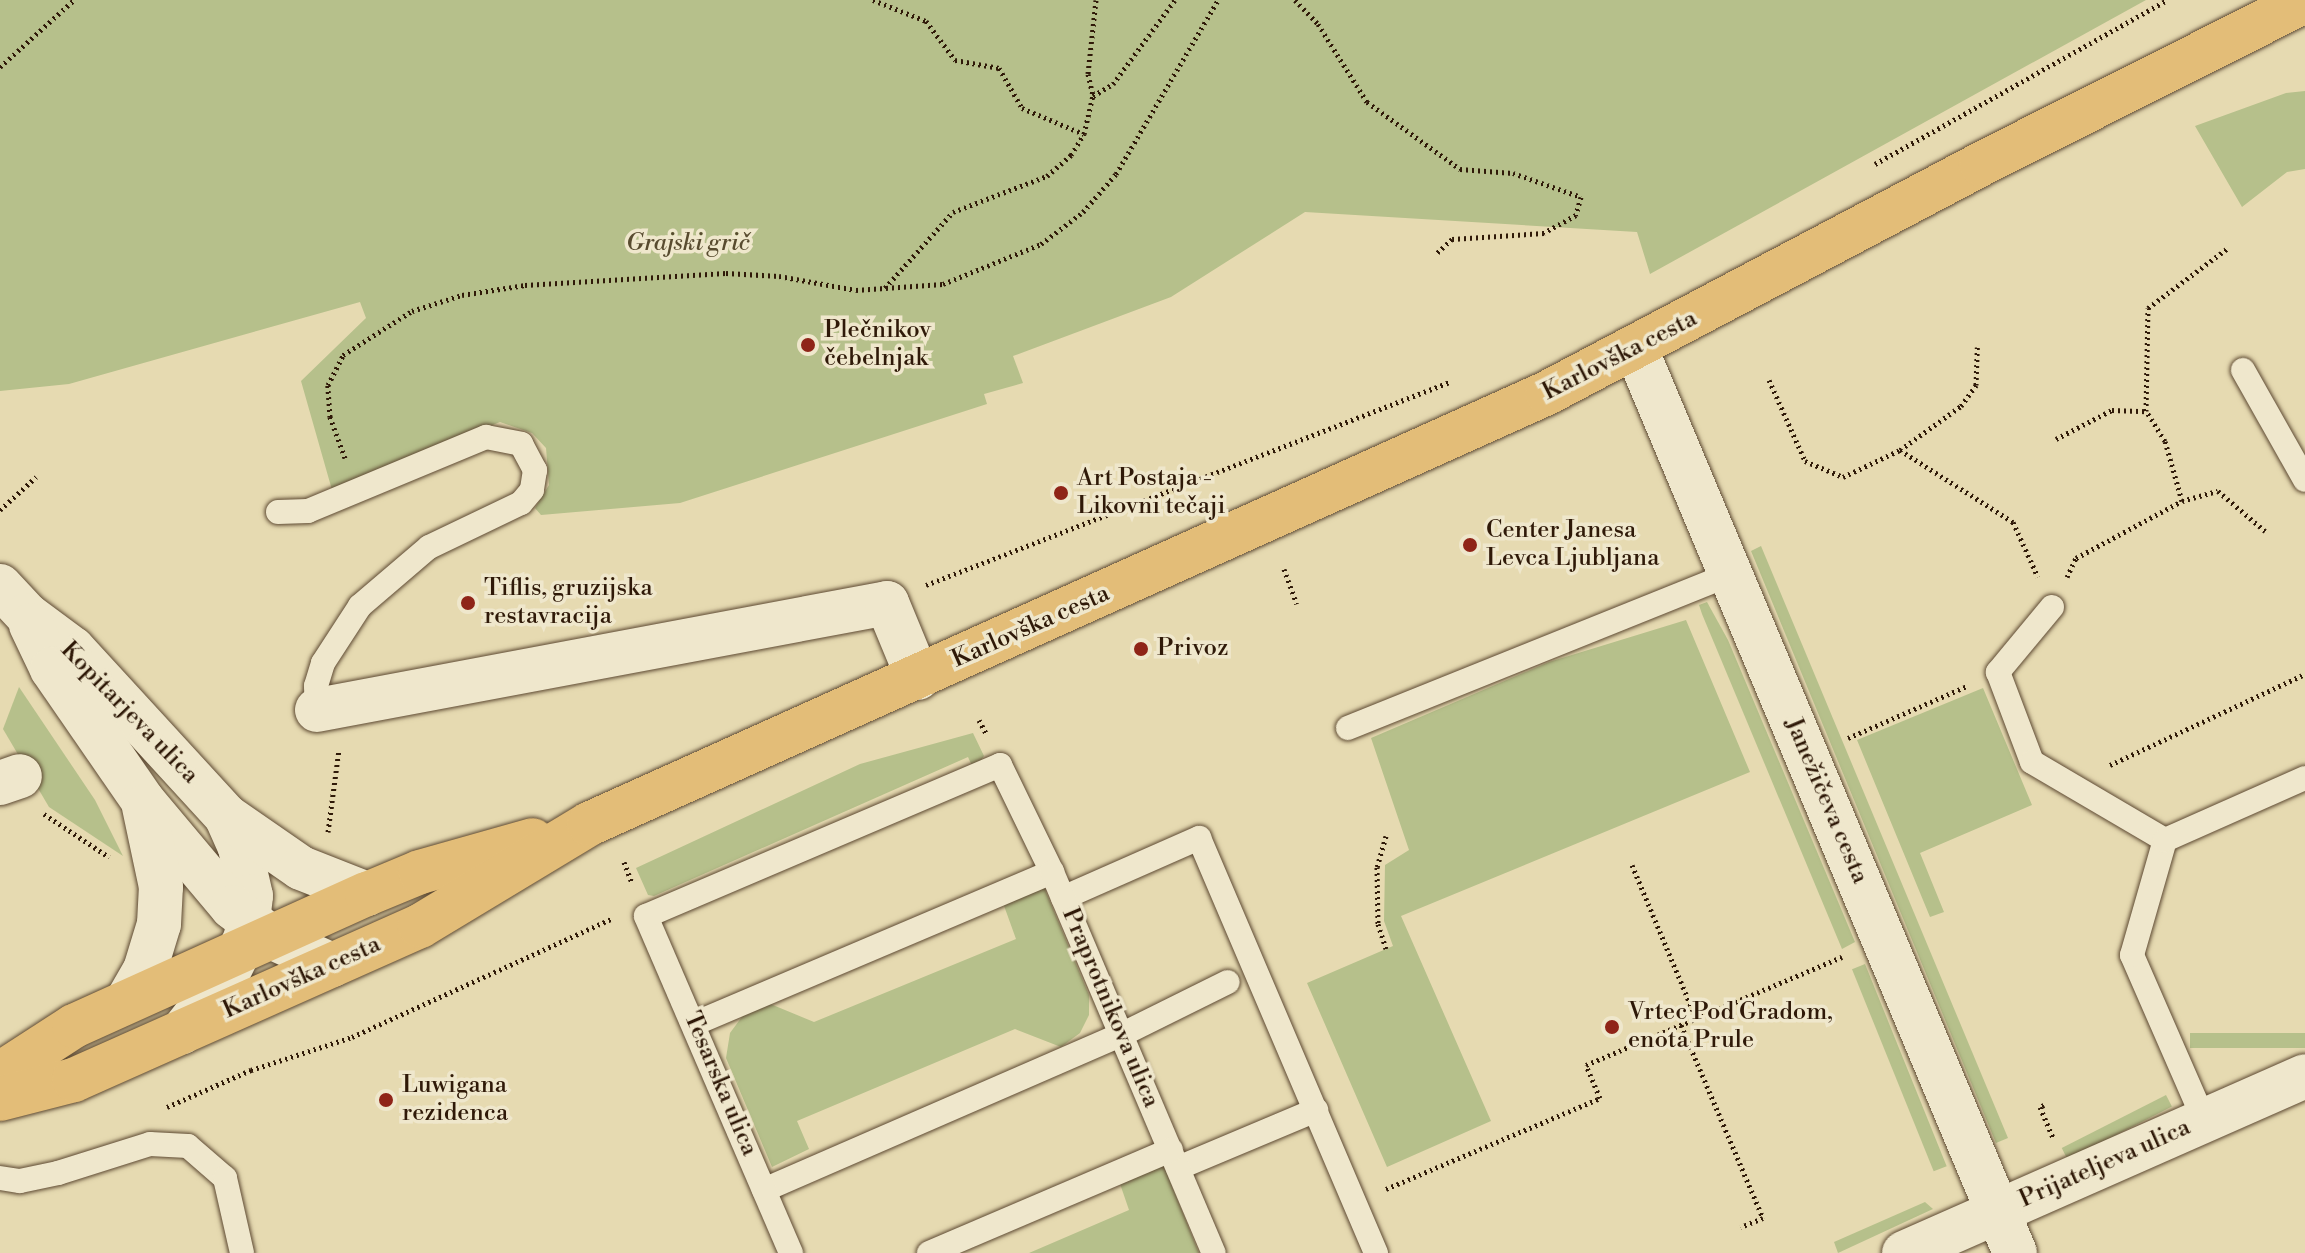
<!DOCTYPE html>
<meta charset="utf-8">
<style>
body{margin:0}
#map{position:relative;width:2305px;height:1253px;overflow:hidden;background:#e6dab1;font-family:"Libre Bodoni",serif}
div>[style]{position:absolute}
.green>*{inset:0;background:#b6c08b;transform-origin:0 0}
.path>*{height:5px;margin-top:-2.5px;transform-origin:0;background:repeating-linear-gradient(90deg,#2f1908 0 2px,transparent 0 6px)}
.roads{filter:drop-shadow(0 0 2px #5d4932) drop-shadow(0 0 2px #5d4932)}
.lane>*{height:24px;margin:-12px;padding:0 12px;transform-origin:12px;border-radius:12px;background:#efe7cc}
.street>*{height:44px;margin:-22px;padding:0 22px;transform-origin:22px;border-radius:22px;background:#efe7cc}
.secondary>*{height:44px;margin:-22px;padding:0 22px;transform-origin:22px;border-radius:22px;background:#efe7cc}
.primary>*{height:44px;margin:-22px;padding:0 22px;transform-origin:22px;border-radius:22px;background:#e3bd78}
.dots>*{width:22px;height:22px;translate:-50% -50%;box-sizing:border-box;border:4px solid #efe7cc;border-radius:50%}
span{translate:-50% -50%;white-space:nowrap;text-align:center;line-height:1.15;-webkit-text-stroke:7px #efe7cc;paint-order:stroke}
.park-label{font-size:24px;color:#584b2f;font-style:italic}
.poi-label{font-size:24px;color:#2f1908}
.left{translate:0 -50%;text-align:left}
.street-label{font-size:24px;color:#2f1908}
</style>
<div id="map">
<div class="green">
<i style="clip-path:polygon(0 0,2146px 0,1650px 274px,1637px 232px,1305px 212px,1171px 297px,1013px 356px,1023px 383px,984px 394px,987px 404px,680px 503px,541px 515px,535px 508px,549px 485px,546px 448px,532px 433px,500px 422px,332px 490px,301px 381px,366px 318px,360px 302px,69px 384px,0 391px)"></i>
<i style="clip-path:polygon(2305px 91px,2305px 169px,2287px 172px,2242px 207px,2195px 126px,2286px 93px)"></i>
<i style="clip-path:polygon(1761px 546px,2008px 1138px,1996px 1143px,1751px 551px)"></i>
<i style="clip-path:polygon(1707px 602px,1728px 640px,1855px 942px,1842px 949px,1702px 614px,1699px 605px)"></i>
<i style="clip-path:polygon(1686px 620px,1750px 772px,1401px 916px,1491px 1121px,1387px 1167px,1307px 983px,1393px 946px,1384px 921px,1385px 865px,1409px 850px,1371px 738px,1549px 662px)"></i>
<i style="clip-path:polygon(19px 687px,95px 800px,123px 856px,49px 807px,3px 729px)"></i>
<i style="clip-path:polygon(1983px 688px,2032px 805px,1920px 853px,1944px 912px,1930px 917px,1857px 740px)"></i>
<i style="clip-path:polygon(973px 733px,984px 756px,974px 770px,968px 757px,654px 896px,648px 895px,636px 868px,860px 764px)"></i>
<i style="clip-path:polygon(1043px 885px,1089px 995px,1089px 1015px,1080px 1033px,1061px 1047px,1015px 1029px,797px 1121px,809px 1149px,772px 1167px,726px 1058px,730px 1033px,744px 1014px,768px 1003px,814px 1022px,1016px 939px,1003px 903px)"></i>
<i style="left:1865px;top:964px;width:218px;height:14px;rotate:68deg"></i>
<i style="left:2305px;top:1033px;width:15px;height:115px;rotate:90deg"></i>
<i style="left:2166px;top:1095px;width:13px;height:117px;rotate:63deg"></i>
<i style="clip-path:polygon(1161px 1159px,1199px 1253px,1029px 1253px,1129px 1210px,1118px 1178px)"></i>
<i style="clip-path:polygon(1925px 1202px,1933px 1209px,1838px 1253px,1834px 1242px)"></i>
</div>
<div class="path">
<i style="left:873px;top:0;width:57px;rotate:21.6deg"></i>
<i style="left:926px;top:21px;width:49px;rotate:53.4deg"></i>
<i style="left:955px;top:60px;width:45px;rotate:10.3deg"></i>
<i style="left:999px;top:68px;width:46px;rotate:60.1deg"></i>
<i style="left:1022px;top:108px;width:67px;rotate:22.8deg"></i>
<i style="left:1096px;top:0;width:74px;rotate:96.2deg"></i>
<i style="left:1088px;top:74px;width:23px;rotate:77deg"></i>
<i style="left:1093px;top:96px;width:23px;rotate:-31deg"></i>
<i style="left:1113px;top:84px;width:104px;rotate:-53.6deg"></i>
<i style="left:1295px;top:0;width:33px;rotate:46deg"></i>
<i style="left:1318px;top:24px;width:92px;rotate:57.9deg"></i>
<i style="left:1367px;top:102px;width:115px;rotate:35.8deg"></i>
<i style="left:1460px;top:169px;width:53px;rotate:4.3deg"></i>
<i style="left:1513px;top:173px;width:72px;rotate:19.4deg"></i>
<i style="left:1581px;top:197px;width:19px;rotate:106deg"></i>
<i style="left:1576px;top:215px;width:37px;rotate:151deg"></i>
<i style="left:1544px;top:233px;width:92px;rotate:176.3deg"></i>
<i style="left:1452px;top:239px;width:22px;rotate:137deg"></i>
<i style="left:0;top:67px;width:100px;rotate:-42.2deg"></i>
<i style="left:1875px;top:164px;width:335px;rotate:-29.3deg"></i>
<i style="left:885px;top:288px;width:102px;rotate:-48.2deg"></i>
<i style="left:953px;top:212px;width:101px;rotate:-21deg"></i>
<i style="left:1047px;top:176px;width:32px;rotate:-41deg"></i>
<i style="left:1071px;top:155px;width:25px;rotate:-58deg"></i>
<i style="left:1084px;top:134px;width:39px;rotate:-77deg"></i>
<i style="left:1769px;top:380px;width:89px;rotate:66deg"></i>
<i style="left:1805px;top:461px;width:41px;rotate:22.8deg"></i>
<i style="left:1843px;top:477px;width:63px;rotate:-25.3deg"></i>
<i style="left:1900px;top:450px;width:75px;rotate:-35.8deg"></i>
<i style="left:1961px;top:406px;width:26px;rotate:-54deg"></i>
<i style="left:1976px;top:385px;width:38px;rotate:-88deg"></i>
<i style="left:2056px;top:439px;width:63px;rotate:-27.4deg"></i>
<i style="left:2112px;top:410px;width:34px;rotate:2deg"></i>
<i style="left:1900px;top:450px;width:134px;rotate:32.5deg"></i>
<i style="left:2013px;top:522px;width:60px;rotate:65.6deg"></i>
<i style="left:345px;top:458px;width:44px;rotate:-110.1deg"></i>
<i style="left:330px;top:417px;width:32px;rotate:-94deg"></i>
<i style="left:328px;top:385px;width:34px;rotate:-63deg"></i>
<i style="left:343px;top:355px;width:82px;rotate:-32.5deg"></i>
<i style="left:412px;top:311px;width:52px;rotate:-17.7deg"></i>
<i style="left:462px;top:295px;width:64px;rotate:-9deg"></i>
<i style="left:525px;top:285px;width:201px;rotate:-3.4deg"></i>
<i style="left:726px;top:273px;width:53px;rotate:3.2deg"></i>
<i style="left:779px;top:276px;width:78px;rotate:10.3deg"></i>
<i style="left:856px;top:290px;width:87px;rotate:-3.9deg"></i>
<i style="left:943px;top:284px;width:106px;rotate:-22.2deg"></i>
<i style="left:1041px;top:244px;width:53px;rotate:-37.3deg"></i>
<i style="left:1083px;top:212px;width:50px;rotate:-49deg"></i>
<i style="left:1116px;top:174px;width:202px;rotate:-59.6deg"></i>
<i style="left:2182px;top:501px;width:37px;rotate:-16deg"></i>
<i style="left:2218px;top:491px;width:62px;rotate:40.4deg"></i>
<i style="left:0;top:510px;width:49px;rotate:-42.5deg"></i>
<i style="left:1284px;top:569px;width:37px;rotate:70deg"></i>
<i style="left:2067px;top:577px;width:21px;rotate:-65deg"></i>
<i style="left:2076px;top:558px;width:120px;rotate:-28.3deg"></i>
<i style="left:2182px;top:501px;width:62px;rotate:-105.8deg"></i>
<i style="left:2165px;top:441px;width:36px;rotate:-122deg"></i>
<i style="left:2146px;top:411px;width:103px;rotate:-88.9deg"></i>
<i style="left:2148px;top:308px;width:100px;rotate:-36.9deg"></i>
<i style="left:926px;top:585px;width:562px;rotate:-21.18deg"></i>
<i style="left:979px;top:720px;width:15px;rotate:62deg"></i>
<i style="left:1848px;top:738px;width:130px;rotate:-23.6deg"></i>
<i style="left:2110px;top:765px;width:215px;rotate:-25deg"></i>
<i style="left:44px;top:814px;width:78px;rotate:33.5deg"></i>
<i style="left:328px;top:832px;width:83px;rotate:-82.4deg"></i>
<i style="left:1386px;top:836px;width:32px;rotate:106deg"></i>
<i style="left:1377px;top:867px;width:57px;rotate:89deg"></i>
<i style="left:1378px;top:924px;width:26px;rotate:72deg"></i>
<i style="left:624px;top:862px;width:22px;rotate:69deg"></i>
<i style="left:1632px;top:865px;width:166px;rotate:67.3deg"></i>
<i style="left:1681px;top:1025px;width:210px;rotate:67deg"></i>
<i style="left:1763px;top:1218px;width:24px;rotate:158deg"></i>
<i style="left:2044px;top:1105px;width:4px;rotate:153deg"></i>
<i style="left:2040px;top:1107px;width:34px;rotate:67deg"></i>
<i style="left:167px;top:1107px;width:92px;rotate:-23.8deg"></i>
<i style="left:251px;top:1070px;width:106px;rotate:-18.1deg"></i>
<i style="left:352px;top:1037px;width:287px;rotate:-24.5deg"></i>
<i style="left:1386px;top:1189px;width:233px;rotate:-23deg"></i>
<i style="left:1600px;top:1098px;width:36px;rotate:-113deg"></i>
<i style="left:1586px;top:1065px;width:278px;rotate:-22.9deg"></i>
</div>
<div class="roads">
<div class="lane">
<i style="left:2243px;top:370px;width:126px;rotate:60.6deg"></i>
<i style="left:278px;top:512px;width:30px;rotate:-2deg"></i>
<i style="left:308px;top:511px;width:193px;rotate:-22.6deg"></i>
<i style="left:486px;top:437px;width:36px;rotate:11deg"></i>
<i style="left:521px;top:444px;width:30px;rotate:62deg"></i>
<i style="left:535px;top:470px;width:20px;rotate:99deg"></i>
<i style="left:532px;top:490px;width:17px;rotate:130deg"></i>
<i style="left:521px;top:503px;width:102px;rotate:154.4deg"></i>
<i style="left:429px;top:547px;width:91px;rotate:139.5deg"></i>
<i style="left:360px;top:606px;width:68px;rotate:123deg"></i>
<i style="left:323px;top:663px;width:24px;rotate:107deg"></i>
<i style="left:316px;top:686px;width:24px;rotate:88deg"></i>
<i style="left:2052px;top:607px;width:85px;rotate:129.7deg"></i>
<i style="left:1998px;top:672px;width:96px;rotate:69.3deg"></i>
<i style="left:2032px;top:762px;width:154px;rotate:30.4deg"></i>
<i style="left:1348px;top:728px;width:413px;rotate:-21.9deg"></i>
<i style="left:1063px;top:898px;width:149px;rotate:-23.8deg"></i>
<i style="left:1199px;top:838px;width:451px;rotate:66.9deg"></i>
<i style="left:696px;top:1023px;width:387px;rotate:-23deg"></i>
<i style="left:2204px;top:1120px;width:180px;rotate:-113.6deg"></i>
<i style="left:2132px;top:955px;width:120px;rotate:-74deg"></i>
<i style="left:2165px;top:840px;width:153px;rotate:-23.9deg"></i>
<i style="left:1178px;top:1168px;width:150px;rotate:-22.8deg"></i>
<i style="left:0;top:1178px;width:20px;rotate:9deg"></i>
<i style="left:20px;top:1181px;width:39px;rotate:-12deg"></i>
<i style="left:58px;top:1173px;width:96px;rotate:-17.5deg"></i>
<i style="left:150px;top:1144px;width:38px;rotate:3deg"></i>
<i style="left:188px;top:1146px;width:49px;rotate:40.9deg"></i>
<i style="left:225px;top:1178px;width:77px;rotate:77.2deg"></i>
<i style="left:764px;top:1190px;width:389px;rotate:-23.5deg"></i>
<i style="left:1121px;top:1035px;width:119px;rotate:-26.4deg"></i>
<i style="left:791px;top:1253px;width:367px;rotate:-113.3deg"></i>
<i style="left:646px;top:916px;width:385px;rotate:-23.1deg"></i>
<i style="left:1000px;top:765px;width:119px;rotate:64.1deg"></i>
<i style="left:1052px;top:872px;width:414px;rotate:67deg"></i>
<i style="left:929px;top:1253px;width:263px;rotate:-23.1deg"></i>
</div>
<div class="street">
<i style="left:317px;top:710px;width:580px;rotate:-10.63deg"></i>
<i style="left:887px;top:603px;width:81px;rotate:67.5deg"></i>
<i style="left:0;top:783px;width:21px;rotate:-19deg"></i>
<i style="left:1904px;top:1253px;width:438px;rotate:-23.8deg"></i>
</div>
<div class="secondary">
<i style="left:1636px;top:349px;width:980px;rotate:67.25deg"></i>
<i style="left:0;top:586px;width:40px;rotate:47deg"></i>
<i style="left:27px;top:615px;width:57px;rotate:36.5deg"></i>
<i style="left:73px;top:649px;width:226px;rotate:47.5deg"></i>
<i style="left:226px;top:816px;width:35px;rotate:66deg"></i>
<i style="left:240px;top:848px;width:49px;rotate:77.1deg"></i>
<i style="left:251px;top:896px;width:41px;rotate:97deg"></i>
<i style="left:246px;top:937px;width:42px;rotate:116.6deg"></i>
<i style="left:227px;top:975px;width:73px;rotate:128.3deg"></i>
<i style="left:31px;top:625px;width:49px;rotate:64.5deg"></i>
<i style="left:52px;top:669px;width:160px;rotate:55.4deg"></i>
<i style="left:143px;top:801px;width:138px;rotate:50deg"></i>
<i style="left:232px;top:907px;width:49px;rotate:37.6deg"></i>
<i style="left:271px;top:937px;width:67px;rotate:24.7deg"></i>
<i style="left:226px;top:816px;width:91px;rotate:34.7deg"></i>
<i style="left:301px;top:868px;width:71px;rotate:21.5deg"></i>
<i style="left:127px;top:1001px;width:36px;rotate:-60deg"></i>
<i style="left:145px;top:970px;width:48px;rotate:-73.1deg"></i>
<i style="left:159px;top:924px;width:37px;rotate:-87deg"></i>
<i style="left:161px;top:887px;width:82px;rotate:-102deg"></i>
</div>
<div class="primary">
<i style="left:0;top:1074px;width:88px;rotate:-33deg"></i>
<i style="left:74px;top:1026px;width:321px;rotate:-24.3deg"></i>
<i style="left:367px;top:894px;width:57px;rotate:-22.5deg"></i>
<i style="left:420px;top:872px;width:117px;rotate:-15.8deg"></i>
<i style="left:0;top:1099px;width:76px;rotate:-14.4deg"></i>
<i style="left:74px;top:1080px;width:379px;rotate:-24deg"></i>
<i style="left:420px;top:926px;width:197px;rotate:-31.1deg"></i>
<i style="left:589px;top:824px;width:1050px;rotate:-24.22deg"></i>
<i style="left:1547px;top:393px;width:491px;rotate:-27.8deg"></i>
<i style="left:1981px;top:164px;width:363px;rotate:-26.7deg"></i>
</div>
</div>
<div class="dots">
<i style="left:808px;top:345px;background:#8f2418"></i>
<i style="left:1061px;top:493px;background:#8f2418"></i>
<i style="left:1470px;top:545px;background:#8f2418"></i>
<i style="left:468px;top:603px;background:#8f2418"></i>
<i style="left:1141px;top:649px;background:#8f2418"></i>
<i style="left:1612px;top:1027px;background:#8f2418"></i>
<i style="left:386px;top:1100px;background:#8f2418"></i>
</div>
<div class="park-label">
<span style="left:688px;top:244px">Grajski grič</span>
</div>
<div class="poi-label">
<span class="left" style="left:824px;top:345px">Plečnikov<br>čebelnjak</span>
<span class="left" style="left:1077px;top:493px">Art Postaja -<br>Likovni tečaji</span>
<span class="left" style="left:1486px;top:545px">Center Janesa<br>Levca Ljubljana</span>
<span class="left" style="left:484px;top:603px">Tiflis, gruzijska<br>restavracija</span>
<span class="left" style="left:1157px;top:649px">Privoz</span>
<span class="left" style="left:1628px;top:1027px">Vrtec Pod Gradom,<br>enota Prule</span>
<span class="left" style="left:402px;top:1100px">Luwigana<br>rezidenca</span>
</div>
<div class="street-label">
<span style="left:1620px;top:356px;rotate:-27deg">Karlovška cesta</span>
<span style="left:1031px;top:627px;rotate:-24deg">Karlovška cesta</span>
<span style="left:129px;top:713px;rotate:46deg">Kopitarjeva ulica</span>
<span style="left:1826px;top:801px;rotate:67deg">Janežičeva cesta</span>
<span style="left:302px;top:978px;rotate:-24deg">Karlovška cesta</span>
<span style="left:1110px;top:1008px;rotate:67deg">Praprotnikova ulica</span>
<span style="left:720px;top:1084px;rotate:67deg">Tesarska ulica</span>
<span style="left:2105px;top:1164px;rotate:-24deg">Prijateljeva ulica</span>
</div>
</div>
